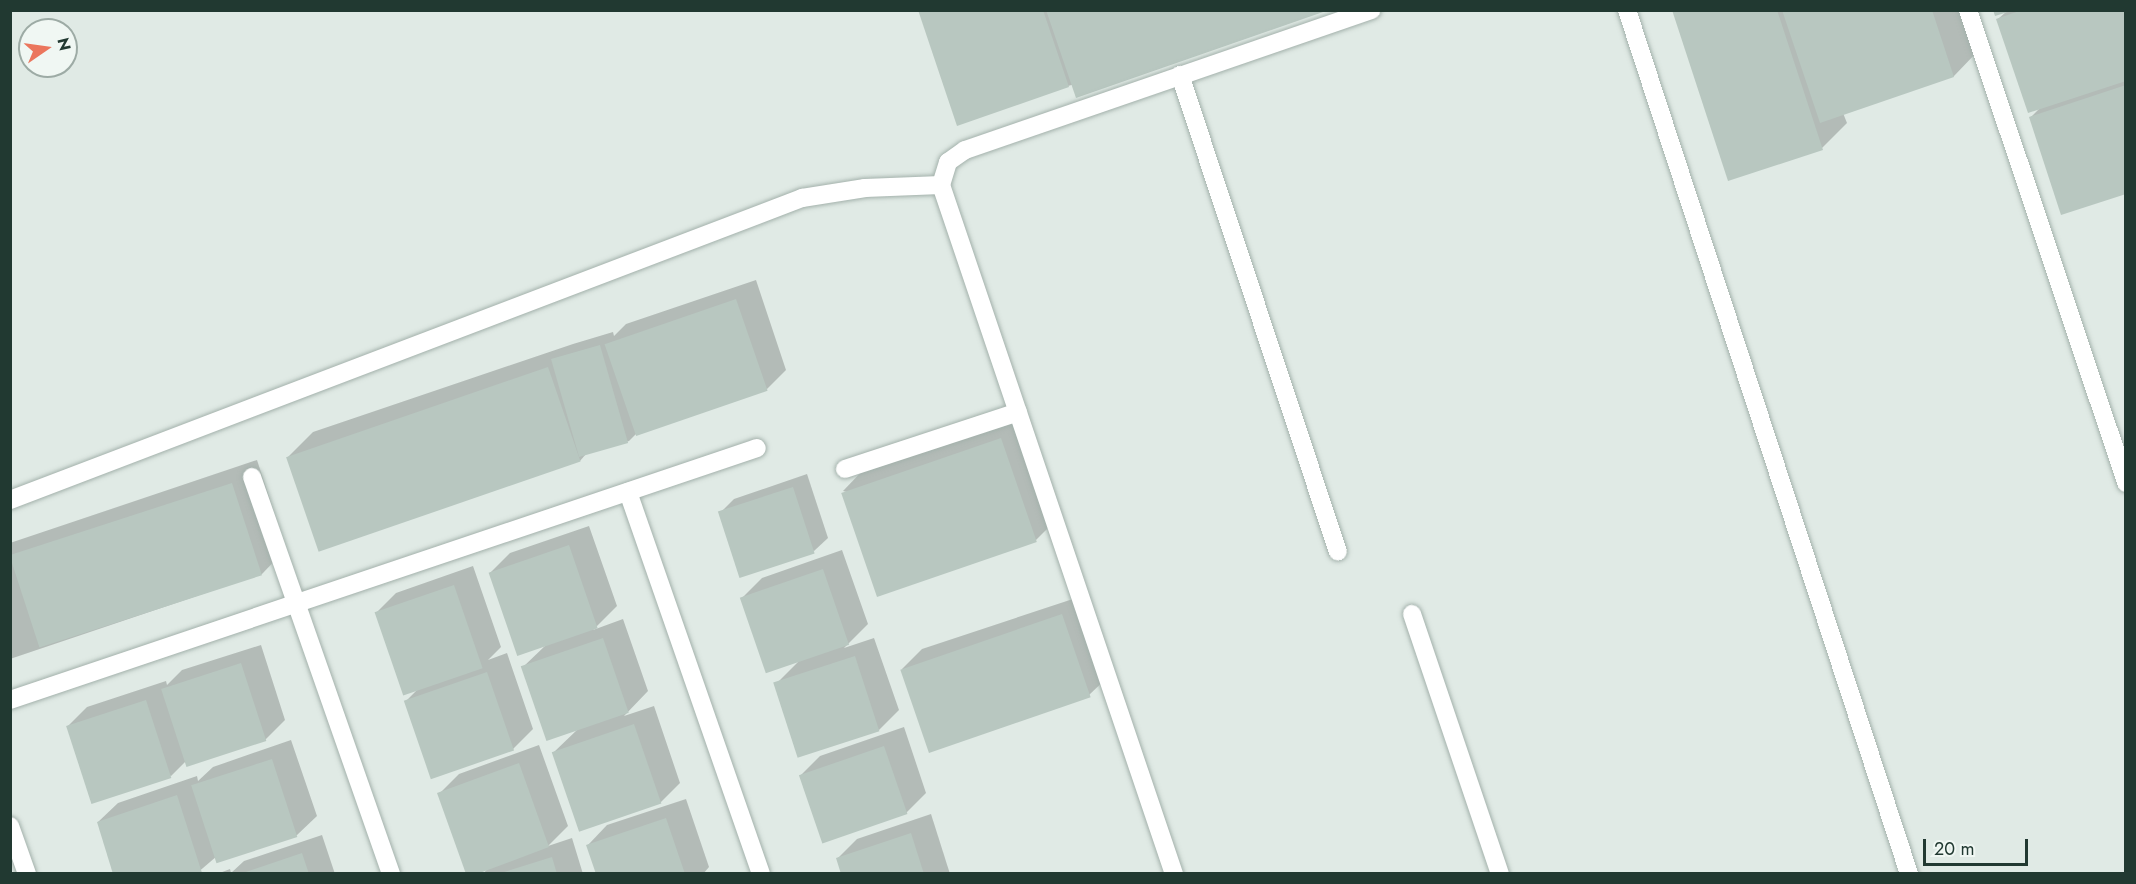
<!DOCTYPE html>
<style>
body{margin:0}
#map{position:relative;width:2136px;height:884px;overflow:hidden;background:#e0eae5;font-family:Jost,sans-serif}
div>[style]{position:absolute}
.shadow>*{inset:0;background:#0003}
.building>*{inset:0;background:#b8c7c0;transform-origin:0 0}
.roads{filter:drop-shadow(0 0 2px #a3b1ab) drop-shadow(0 0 2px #a3b1ab)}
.lane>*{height:18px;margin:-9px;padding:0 9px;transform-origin:9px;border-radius:9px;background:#fff}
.street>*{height:18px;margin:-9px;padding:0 9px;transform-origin:9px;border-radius:9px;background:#fff}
span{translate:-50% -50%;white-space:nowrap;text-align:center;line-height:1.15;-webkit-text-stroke:4.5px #f0f7f3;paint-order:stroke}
.frame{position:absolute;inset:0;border:12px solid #213931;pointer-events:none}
.north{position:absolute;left:18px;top:18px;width:60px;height:60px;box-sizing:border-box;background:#f0f7f3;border:2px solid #9daba5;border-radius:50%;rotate:77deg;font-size:16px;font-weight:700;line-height:24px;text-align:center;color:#213931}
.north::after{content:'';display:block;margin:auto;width:21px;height:27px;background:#eb765d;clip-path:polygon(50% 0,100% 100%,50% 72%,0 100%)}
.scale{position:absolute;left:1923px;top:839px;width:105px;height:27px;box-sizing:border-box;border:3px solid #213931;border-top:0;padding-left:8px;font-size:18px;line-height:21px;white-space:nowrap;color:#213931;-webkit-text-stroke:4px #f0f7f3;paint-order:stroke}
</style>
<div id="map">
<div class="shadow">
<i style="clip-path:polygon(919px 10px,1323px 10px,1068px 86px)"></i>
<i style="clip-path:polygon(1673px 10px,1965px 10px,1978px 51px,1954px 76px,1843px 113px,1847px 123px,1822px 148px)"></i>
<i style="clip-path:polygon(1994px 10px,2126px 10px,2126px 192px,2030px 118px,2040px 108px,1998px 19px,2007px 11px)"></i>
<i style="clip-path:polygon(756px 280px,786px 370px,766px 390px,637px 433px,629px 441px,586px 454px,580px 461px,288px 457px,313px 432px,573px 344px,613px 332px,614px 336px,626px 324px)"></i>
<i style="clip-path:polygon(1026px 414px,1060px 516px,1035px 541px,843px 491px,867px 466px)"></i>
<i style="clip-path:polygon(257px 460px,286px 549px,262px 574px,10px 659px,10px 543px)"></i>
<i style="clip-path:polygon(807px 474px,828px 538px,814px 551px,720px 513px,734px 499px)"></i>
<i style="clip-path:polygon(589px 526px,617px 606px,593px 630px,623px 619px,648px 691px,624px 716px,654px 706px,680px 783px,660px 803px,554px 752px,578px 729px,523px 667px,547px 644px,490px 573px,510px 553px)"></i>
<i style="clip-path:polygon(842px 550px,868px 624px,844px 648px,874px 638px,899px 710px,879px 730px,775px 685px,800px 660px,742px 598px,762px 578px)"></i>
<i style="clip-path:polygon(473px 566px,501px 647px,488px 660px,507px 653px,533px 729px,513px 749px,406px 701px,420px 687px,376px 613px,396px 593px)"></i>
<i style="clip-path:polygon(1082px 596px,1109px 676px,1089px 695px,902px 669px,922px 649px)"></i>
<i style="clip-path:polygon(261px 645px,285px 720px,265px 740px,185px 762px,171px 776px,67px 727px,87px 707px,166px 681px,167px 685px,182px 670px)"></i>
<i style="clip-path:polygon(904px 727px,926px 793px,906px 813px,800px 776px,820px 756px)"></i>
<i style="clip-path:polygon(291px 740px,317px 816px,297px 835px,217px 856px,196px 874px,115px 874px,98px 822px,118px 803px,197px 776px,198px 781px,213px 767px)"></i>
<i style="clip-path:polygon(539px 745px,568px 826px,548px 846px,572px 838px,583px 874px,483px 874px,489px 867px,439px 794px,459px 774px)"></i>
<i style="clip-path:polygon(686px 799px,709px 867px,703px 874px,597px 874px,588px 845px,607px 825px)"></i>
<i style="clip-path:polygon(931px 814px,950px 874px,842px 874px,837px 859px,857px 839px)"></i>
<i style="clip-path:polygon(322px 835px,335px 874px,217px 874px,230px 869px,231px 873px,244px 861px)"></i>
</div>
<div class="building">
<i style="clip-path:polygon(918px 10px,1043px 10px,1069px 87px,957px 126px)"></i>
<i style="clip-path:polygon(1046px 10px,1326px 10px,1326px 11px,1076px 98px)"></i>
<i style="clip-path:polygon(1672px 10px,1777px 10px,1823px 150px,1728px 181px)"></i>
<i style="clip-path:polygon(1782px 10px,1932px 10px,1954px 77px,1820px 123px)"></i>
<i style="clip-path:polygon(1993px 10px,2011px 10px,2011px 11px,1995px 16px)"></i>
<i style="clip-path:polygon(2022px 10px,2126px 10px,2126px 81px,2028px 113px,1996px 19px)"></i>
<i style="clip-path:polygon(2126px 85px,2126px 194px,2061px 215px,2029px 117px)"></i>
<i style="left:736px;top:299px;width:97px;height:139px;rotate:71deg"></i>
<i style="left:600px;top:345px;width:102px;height:51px;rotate:74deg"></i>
<i style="left:548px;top:367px;width:100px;height:277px;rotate:71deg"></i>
<i style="left:1001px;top:438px;width:110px;height:169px;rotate:71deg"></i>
<i style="left:232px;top:483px;width:97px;height:234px;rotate:72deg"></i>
<i style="left:793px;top:487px;width:70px;height:79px;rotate:72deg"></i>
<i style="left:569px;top:545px;width:88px;height:85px;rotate:71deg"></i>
<i style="left:823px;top:569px;width:80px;height:88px;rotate:71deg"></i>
<i style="left:454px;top:585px;width:88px;height:84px;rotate:71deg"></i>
<i style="left:1062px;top:614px;width:88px;height:171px;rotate:71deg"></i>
<i style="left:603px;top:638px;width:79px;height:87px;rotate:71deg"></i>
<i style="left:855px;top:656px;width:79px;height:86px;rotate:72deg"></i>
<i style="left:241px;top:663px;width:82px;height:84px;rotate:72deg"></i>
<i style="left:487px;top:672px;width:83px;height:88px;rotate:71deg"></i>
<i style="left:146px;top:700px;width:82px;height:84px;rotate:72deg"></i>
<i style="left:634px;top:724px;width:84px;height:87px;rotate:71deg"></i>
<i style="left:884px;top:746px;width:72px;height:90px;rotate:71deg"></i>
<i style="left:272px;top:759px;width:82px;height:85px;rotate:72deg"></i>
<i style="clip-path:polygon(519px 763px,549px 847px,477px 874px,466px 874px,437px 793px)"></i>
<i style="clip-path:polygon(177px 795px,202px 873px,113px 874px,97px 822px)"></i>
<i style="clip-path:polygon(666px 818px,685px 874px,596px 874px,586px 845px)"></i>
<i style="clip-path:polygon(911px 833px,924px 874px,841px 874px,836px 858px)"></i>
<i style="clip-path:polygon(302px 853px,309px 874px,243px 874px,243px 873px)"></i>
<i style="clip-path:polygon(552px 857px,557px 874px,501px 874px,501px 873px)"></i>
</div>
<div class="roads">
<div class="lane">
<i style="left:1180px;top:75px;width:502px;rotate:71.67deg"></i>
<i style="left:845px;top:469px;width:182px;rotate:-18.2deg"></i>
<i style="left:1412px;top:614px;width:274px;rotate:71.3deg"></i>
</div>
<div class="street">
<i style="left:1627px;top:10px;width:909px;rotate:71.92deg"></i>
<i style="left:1968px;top:10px;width:499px;rotate:71.5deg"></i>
<i style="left:252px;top:477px;width:421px;rotate:70.7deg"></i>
<i style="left:628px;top:492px;width:404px;rotate:70.8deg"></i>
<i style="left:10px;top:500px;width:848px;rotate:-20.87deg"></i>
<i style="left:802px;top:198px;width:64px;rotate:-9deg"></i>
<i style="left:865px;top:188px;width:76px;rotate:-2.3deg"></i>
<i style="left:10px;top:700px;width:788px;rotate:-18.64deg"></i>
<i style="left:10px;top:826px;width:51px;rotate:70.5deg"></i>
<i style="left:1174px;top:874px;width:727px;rotate:-108.68deg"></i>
<i style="left:941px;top:185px;width:24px;rotate:-73deg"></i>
<i style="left:948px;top:162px;width:21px;rotate:-35deg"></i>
<i style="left:965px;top:150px;width:430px;rotate:-19deg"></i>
</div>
</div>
<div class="frame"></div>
<div class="north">N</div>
<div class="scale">20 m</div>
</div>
